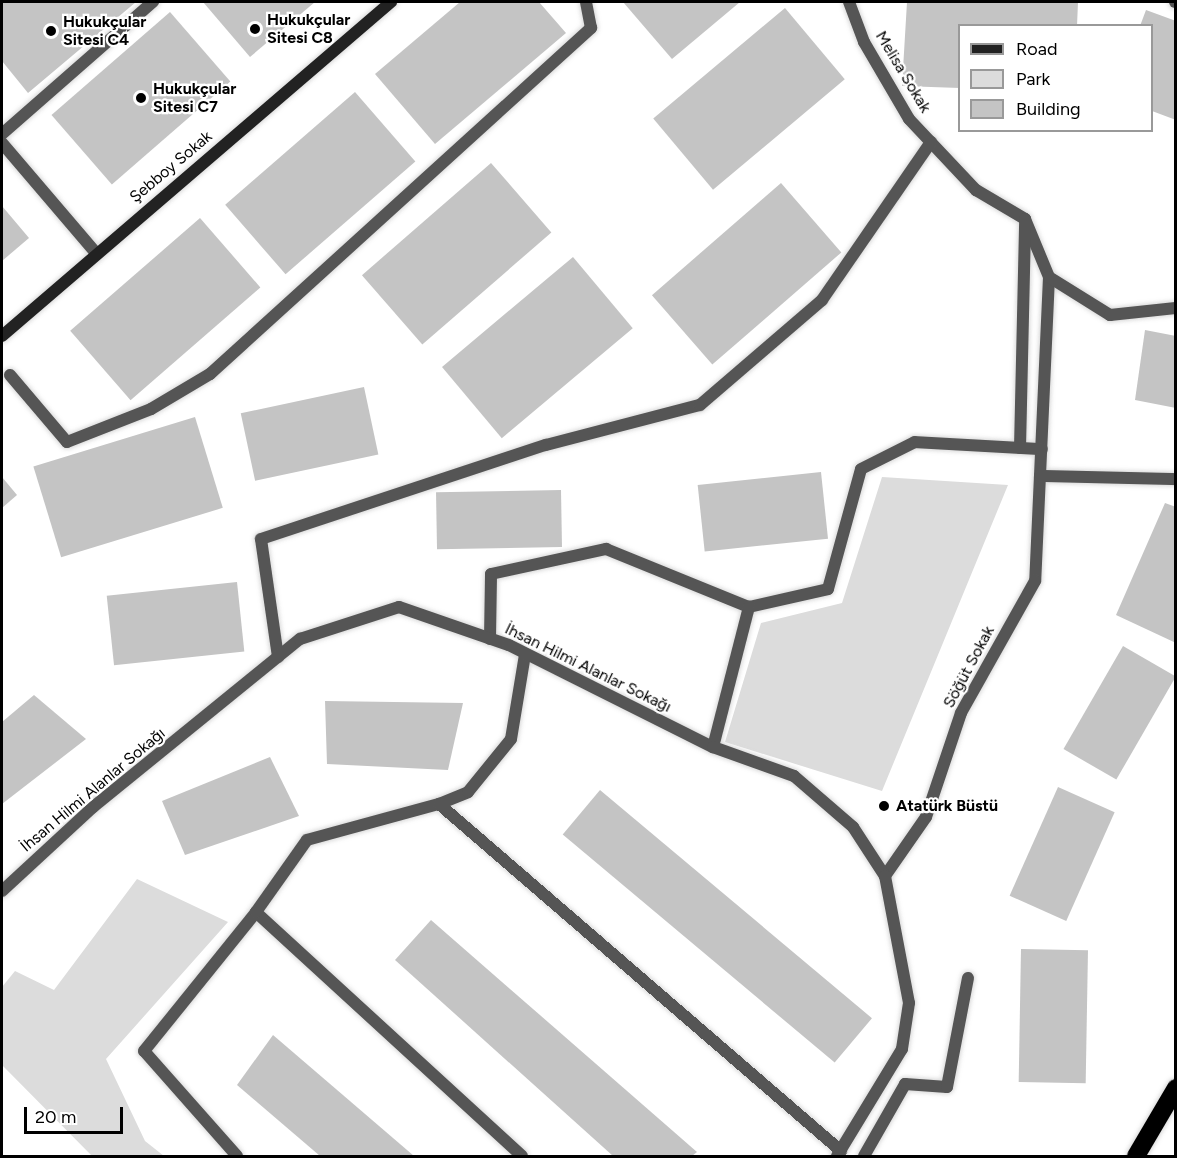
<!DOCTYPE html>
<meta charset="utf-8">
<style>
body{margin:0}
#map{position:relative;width:1177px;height:1158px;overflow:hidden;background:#fff;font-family:Figtree,sans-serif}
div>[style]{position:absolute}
.green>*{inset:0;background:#dcdcdc}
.building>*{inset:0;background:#c4c4c4;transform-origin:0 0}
.roads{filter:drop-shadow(0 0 2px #dbdbdb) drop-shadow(0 0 2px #dbdbdb)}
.street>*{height:12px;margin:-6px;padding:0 6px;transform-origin:6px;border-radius:6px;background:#555}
.secondary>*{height:12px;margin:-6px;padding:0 6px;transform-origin:6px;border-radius:6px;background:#222}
.highway>*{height:18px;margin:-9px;padding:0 9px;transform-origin:9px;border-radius:9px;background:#000}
.dots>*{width:16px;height:16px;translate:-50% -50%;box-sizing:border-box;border:3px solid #fff;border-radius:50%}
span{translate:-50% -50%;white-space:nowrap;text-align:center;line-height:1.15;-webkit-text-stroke:4.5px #fff;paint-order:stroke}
.poi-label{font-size:16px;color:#000;font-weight:700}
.left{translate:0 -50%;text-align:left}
.street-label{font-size:16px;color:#000}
.frame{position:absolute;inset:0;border:3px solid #000;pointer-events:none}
.legend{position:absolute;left:958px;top:24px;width:195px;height:108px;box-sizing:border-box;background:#fff;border:2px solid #999;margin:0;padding:8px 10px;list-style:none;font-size:18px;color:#000}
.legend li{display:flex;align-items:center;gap:12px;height:30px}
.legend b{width:30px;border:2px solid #999}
.scale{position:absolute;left:24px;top:1107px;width:99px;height:27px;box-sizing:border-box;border:3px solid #000;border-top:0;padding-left:8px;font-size:18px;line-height:21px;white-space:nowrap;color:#000;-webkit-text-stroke:4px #fff;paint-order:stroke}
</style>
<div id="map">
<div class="green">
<i style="clip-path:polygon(882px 477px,1008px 485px,882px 791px,725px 742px,761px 623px,842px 603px)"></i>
<i style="clip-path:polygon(137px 879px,228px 922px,106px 1059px,145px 1141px,164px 1156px,92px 1156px,2px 1065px,2px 987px,15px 971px,54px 990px)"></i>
</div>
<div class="building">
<i style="clip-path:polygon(2px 2px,136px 2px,28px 93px,2px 61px)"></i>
<i style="clip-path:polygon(203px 2px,315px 2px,250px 57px)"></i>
<i style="clip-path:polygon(460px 2px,539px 2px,566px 33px,435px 144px,375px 74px)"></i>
<i style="clip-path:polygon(623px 2px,740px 2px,672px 59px)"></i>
<i style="clip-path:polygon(907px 2px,1078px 2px,1077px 26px,960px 26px,960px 88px,902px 86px)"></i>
<i style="left:785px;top:8px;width:93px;height:172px;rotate:50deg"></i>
<i style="clip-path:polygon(1146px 10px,1176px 21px,1176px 120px,1152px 111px,1152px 26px,1140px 26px)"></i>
<i style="left:170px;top:12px;width:92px;height:157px;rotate:49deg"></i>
<i style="left:355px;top:92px;width:92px;height:172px;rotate:49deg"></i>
<i style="left:491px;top:163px;width:92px;height:171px;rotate:49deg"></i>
<i style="left:781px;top:183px;width:92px;height:171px;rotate:49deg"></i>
<i style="clip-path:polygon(2px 206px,29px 238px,2px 261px)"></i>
<i style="left:200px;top:218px;width:92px;height:172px;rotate:49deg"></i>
<i style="left:573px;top:257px;width:93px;height:171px;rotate:50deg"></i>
<i style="clip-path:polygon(1145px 330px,1176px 336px,1176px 408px,1135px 400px)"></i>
<i style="left:364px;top:387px;width:69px;height:126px;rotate:78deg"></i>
<i style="left:195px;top:417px;width:95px;height:169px;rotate:73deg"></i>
<i style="left:821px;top:472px;width:67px;height:124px;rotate:84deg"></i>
<i style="clip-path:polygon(2px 477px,17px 495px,2px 508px)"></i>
<i style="left:561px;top:490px;width:57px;height:125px;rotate:89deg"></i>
<i style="clip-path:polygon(1165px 503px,1176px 507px,1176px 643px,1116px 615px)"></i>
<i style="left:237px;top:582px;width:70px;height:131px;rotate:84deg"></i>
<i style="left:1123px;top:646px;width:61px;height:119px;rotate:30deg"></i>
<i style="clip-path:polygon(34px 695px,86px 739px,2px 804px,2px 722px)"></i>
<i style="clip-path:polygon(325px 701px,463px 703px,448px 770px,327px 764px)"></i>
<i style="clip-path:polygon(270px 757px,299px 816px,185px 855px,162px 801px)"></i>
<i style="left:1058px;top:787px;width:62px;height:119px;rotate:24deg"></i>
<i style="left:600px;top:790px;width:355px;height:58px;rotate:40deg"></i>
<i style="clip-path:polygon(431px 920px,697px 1152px,692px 1156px,613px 1156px,395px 960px)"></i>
<i style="left:1021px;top:949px;width:67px;height:133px;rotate:1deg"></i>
<i style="clip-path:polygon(273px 1035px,414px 1156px,320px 1156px,237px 1085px)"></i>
</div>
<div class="roads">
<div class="street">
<i style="left:849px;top:2px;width:43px;rotate:69.4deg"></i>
<i style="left:864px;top:42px;width:89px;rotate:59.7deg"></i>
<i style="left:909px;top:119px;width:98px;rotate:46.7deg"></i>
<i style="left:976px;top:190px;width:57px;rotate:30.6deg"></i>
<i style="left:1025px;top:219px;width:63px;rotate:67.5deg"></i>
<i style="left:1049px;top:277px;width:304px;rotate:92.6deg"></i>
<i style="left:1035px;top:581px;width:151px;rotate:119.3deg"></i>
<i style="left:961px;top:713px;width:110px;rotate:108.6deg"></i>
<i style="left:926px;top:817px;width:72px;rotate:124.8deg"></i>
<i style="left:1175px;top:2px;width:1px"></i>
<i style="left:2px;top:134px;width:201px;rotate:-41.2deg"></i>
<i style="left:2px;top:143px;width:143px;rotate:49.5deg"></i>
<i style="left:1049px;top:277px;width:72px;rotate:31.9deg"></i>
<i style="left:1110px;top:315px;width:66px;rotate:-6.1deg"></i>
<i style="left:10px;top:375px;width:88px;rotate:49.6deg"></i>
<i style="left:67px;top:442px;width:90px;rotate:-21.4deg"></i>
<i style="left:151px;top:409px;width:69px;rotate:-30.7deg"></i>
<i style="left:210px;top:374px;width:515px;rotate:-42.24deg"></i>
<i style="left:591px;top:28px;width:26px;rotate:-101deg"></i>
<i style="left:1020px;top:448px;width:229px;rotate:-88.7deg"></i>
<i style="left:1040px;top:476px;width:136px;rotate:1.3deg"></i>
<i style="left:490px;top:639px;width:65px;rotate:-89.1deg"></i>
<i style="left:491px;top:574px;width:118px;rotate:-12.3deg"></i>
<i style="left:606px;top:549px;width:154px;rotate:22.1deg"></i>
<i style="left:749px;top:607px;width:81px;rotate:-12.8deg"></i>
<i style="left:828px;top:589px;width:124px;rotate:-74.6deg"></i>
<i style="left:861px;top:469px;width:60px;rotate:-26.6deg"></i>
<i style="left:915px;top:442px;width:127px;rotate:3.2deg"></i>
<i style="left:278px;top:657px;width:119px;rotate:-98.2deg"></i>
<i style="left:261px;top:539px;width:300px;rotate:-18.3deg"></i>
<i style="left:546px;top:445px;width:159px;rotate:-14.6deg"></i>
<i style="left:700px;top:405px;width:161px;rotate:-40.7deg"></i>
<i style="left:822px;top:300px;width:192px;rotate:-55.4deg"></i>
<i style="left:713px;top:747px;width:145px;rotate:-75.6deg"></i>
<i style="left:439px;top:804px;width:31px;rotate:-22deg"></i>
<i style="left:468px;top:792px;width:68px;rotate:-50.9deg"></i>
<i style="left:511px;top:739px;width:86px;rotate:-80.6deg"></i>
<i style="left:2px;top:891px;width:124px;rotate:-42.7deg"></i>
<i style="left:93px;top:807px;width:267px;rotate:-39.1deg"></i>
<i style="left:300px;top:639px;width:104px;rotate:-17.9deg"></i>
<i style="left:399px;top:607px;width:116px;rotate:19.1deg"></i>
<i style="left:509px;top:645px;width:228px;rotate:26.6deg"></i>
<i style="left:713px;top:747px;width:86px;rotate:19.7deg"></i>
<i style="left:794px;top:776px;width:78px;rotate:40.8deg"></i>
<i style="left:853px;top:827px;width:59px;rotate:56.9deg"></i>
<i style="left:885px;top:876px;width:129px;rotate:79.3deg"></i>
<i style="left:909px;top:1003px;width:47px;rotate:98.7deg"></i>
<i style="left:902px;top:1049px;width:125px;rotate:121.3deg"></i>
<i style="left:237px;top:1156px;width:140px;rotate:-131.5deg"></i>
<i style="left:144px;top:1051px;width:179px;rotate:-51.1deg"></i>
<i style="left:522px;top:1156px;width:361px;rotate:-137.5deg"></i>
<i style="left:256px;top:912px;width:88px;rotate:-54.7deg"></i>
<i style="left:307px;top:840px;width:137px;rotate:-15.3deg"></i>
<i style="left:439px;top:804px;width:531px;rotate:40.8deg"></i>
<i style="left:864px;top:1156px;width:83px;rotate:-60.3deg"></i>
<i style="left:905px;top:1084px;width:42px;rotate:4.1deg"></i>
<i style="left:947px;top:1087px;width:111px;rotate:-79.1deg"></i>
</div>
<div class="secondary">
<i style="left:2px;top:336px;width:513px;rotate:-40.65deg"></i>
</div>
<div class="highway">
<i style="left:1136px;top:1156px;width:79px;rotate:-59.5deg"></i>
</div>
</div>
<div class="dots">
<i style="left:255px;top:29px;background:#000"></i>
<i style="left:51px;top:31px;background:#000"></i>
<i style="left:141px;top:98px;background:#000"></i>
<i style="left:884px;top:806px;background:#000"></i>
</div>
<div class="poi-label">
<span class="left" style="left:267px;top:29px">Hukukçular<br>Sitesi C8</span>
<span class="left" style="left:63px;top:31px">Hukukçular<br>Sitesi C4</span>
<span class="left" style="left:153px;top:98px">Hukukçular<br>Sitesi C7</span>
<span class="left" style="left:896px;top:806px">Atatürk Büstü</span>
</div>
<div class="street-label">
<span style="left:903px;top:72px;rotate:59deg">Melisa Sokak</span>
<span style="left:171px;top:167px;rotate:-40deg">Şebboy Sokak</span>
<span style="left:969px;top:667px;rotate:-62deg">Söğüt Sokak</span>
<span style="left:588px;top:668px;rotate:26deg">İhsan Hilmi Alanlar Sokağı</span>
<span style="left:93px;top:790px;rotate:-40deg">İhsan Hilmi Alanlar Sokağı</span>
</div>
<div class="frame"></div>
<ul class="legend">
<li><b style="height:8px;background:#222"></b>Road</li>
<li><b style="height:16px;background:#dcdcdc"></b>Park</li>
<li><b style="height:16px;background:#c4c4c4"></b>Building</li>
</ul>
<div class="scale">20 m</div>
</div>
